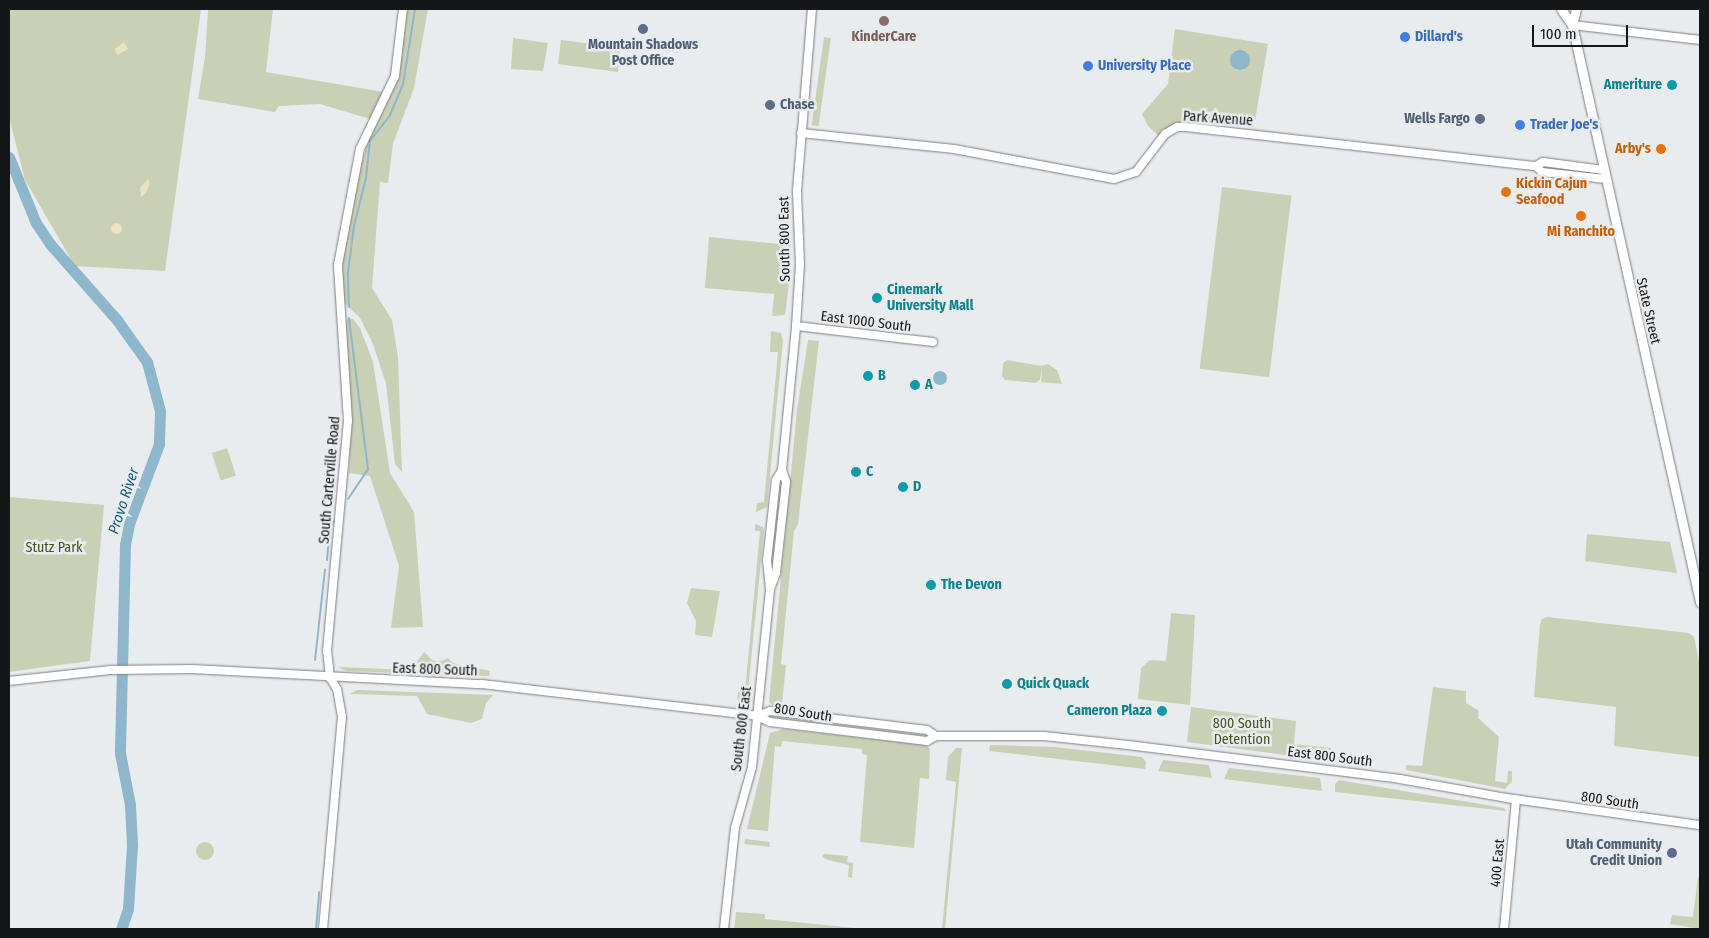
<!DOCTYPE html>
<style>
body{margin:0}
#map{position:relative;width:1709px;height:938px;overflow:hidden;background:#e9ecef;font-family:"Fira Sans Condensed",sans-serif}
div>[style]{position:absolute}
.green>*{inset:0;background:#cad0b5;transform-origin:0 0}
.round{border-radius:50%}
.sand>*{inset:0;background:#ece2bd}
.water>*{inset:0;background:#8eb7cc}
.stream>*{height:2px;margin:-1px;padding:0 1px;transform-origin:1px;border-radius:1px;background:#8eb7cc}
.river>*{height:11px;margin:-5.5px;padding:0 5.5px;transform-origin:5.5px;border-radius:5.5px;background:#8eb7cc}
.roads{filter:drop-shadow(0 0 1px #7c7e81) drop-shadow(0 0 1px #7c7e81)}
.secondary>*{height:8px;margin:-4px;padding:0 4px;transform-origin:4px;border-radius:4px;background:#fff}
.primary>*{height:9px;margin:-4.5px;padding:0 4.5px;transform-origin:4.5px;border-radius:4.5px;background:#fff}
.dots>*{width:14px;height:14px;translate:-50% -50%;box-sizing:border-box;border:2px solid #e9ecef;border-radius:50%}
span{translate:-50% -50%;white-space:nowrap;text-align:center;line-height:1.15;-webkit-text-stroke:5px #e9ecef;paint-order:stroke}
.education-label{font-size:14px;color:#785e54;font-weight:700}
.shop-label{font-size:14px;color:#366cbe;font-weight:700}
.left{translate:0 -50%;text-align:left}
.service-label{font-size:14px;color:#4e5e75;font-weight:700}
.right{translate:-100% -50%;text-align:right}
.culture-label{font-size:14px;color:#0d838f;font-weight:700}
.street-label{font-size:14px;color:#151617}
.food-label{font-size:14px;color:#c56008;font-weight:700}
.park-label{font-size:14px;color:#4a5317}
.water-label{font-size:15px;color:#145d7b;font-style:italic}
.frame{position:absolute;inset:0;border:10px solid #151617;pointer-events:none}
.scale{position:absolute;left:1532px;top:25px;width:96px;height:22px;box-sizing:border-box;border:2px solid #151617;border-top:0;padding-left:6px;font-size:15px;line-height:18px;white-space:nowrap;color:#151617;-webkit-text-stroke:4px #e9ecef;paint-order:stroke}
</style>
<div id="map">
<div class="green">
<i style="clip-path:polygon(9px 9px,201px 9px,165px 271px,75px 266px,25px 180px,9px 117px)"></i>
<i style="clip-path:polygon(208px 9px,273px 9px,266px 72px,384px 92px,370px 119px,320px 104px,279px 106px,275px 112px,198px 99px,205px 57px)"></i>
<i style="clip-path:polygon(405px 9px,428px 9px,414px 88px,393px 144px,388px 183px,380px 182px,372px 288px,392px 320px,398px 357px,402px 472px,395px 464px,386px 384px,373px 344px,360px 318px,344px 302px,341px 295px,342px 257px,352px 200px,370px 132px,397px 80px)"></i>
<i style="clip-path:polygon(1175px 29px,1268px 44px,1254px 127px,1186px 120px,1171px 126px,1159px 136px,1148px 126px,1142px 114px,1168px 84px)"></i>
<i style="left:824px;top:37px;width:7px;height:89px;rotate:8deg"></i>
<i style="clip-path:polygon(513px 38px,548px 43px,543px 71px,511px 69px)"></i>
<i style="clip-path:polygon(603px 39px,621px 40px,618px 72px,558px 64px,561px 40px,601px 45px)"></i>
<i style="left:1222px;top:187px;width:70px;height:183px;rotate:7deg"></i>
<i style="clip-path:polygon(783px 204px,787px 205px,791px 268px,785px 315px,772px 316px,774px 294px,705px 288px,709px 237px,780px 244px)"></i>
<i style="clip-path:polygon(347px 319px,353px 319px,360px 328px,373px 362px,390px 473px,414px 512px,423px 627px,391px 628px,399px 566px,370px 476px,349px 473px,351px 408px,345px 328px)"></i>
<i style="clip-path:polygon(771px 331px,781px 333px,783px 340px,767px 507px,756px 512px,757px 503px,764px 502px,778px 352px,770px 352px)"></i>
<i style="clip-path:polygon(808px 340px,819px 341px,798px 524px,794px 531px,781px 664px,786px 665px,782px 704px,774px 707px,769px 702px,797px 410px)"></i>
<i style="clip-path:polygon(1007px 360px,1041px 366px,1048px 364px,1057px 370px,1062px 384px,1041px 382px,1042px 367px,1040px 380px,1035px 383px,1005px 380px,1002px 376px,1003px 363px)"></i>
<i style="left:227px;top:448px;width:29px;height:16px;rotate:72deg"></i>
<i style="clip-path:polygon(9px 497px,104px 505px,90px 661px,9px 672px)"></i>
<i style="clip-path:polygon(755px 524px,763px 527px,764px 532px,747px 700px,737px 704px,738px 692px,745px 692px,760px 531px,755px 531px)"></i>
<i style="clip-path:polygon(1587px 534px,1670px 542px,1677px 573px,1585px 561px)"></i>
<i style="clip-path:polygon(691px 588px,720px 591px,712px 637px,695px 635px,696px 621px,687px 603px)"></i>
<i style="clip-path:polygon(1171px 613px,1195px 615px,1190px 705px,1138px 699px,1141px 668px,1150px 660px,1166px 661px)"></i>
<i style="clip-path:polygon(1547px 617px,1689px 633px,1694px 637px,1700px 666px,1700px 757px,1614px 746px,1616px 707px,1534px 697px,1540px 624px,1542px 619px)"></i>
<i style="clip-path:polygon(424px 652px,432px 660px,439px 662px,448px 658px,453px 663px,490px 671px,489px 676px,346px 671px,338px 667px,411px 670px)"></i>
<i style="clip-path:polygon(1433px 687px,1466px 691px,1466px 703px,1479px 711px,1478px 718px,1499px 737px,1495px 781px,1507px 783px,1508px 771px,1512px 771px,1512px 781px,1505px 789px,1406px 770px,1406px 765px,1422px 766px)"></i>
<i style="clip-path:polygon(357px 690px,493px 695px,486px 703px,482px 719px,471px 723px,427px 714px,417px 696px,350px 694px)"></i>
<i style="clip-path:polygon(1191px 707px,1296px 721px,1294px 744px,1331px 748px,1329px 757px,1323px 760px,1187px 742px)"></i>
<i style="clip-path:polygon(783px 729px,926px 745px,930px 749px,929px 779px,920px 778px,914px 848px,860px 842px,867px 755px,862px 754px,862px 749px,782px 741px,781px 747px,775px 746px,768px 831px,747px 829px,770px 733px)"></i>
<i style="clip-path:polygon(990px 745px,1055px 747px,1142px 757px,1146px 762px,1145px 769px,989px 751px)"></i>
<i style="clip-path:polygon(956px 748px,962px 748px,945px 929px,942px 929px,956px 782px,946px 780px,948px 757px)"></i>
<i style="clip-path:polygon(1163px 760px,1209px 765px,1212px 778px,1158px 771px)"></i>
<i style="clip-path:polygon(1229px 768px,1320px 778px,1322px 791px,1224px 779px)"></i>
<i style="clip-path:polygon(1339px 780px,1504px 808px,1506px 811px,1335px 792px,1335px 784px)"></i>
<i style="left:745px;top:839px;width:25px;height:5px;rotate:7deg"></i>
<i class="round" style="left:196px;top:842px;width:18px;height:18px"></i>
<i style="clip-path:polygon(824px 854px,848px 856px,847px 862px,853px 863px,852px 878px,848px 877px,849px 865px,828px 860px,822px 857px)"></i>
<i style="clip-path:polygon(1698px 877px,1700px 878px,1700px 929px,1670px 924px,1672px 915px,1693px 917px)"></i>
<i style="clip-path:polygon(736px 912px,765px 914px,765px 919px,865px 929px,734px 929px)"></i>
</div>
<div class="sand">
<i style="clip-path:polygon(124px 42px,128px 49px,117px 55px,115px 49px)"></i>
<i style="clip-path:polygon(148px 179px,150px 183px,146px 193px,141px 197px,140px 188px)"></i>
<i class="round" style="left:110.5px;top:222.5px;width:11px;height:11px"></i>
</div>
<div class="water">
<i class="round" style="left:1230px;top:50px;width:20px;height:20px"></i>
<i class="round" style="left:933px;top:371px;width:14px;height:14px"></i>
</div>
<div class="stream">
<i style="left:349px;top:307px;width:35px;rotate:-92deg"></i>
<i style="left:348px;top:272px;width:46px;rotate:-82.6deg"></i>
<i style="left:354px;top:226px;width:49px;rotate:-76deg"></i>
<i style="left:366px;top:178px;width:37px;rotate:-84deg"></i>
<i style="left:370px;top:141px;width:33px;rotate:-52deg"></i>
<i style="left:390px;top:115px;width:34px;rotate:-67deg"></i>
<i style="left:403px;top:84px;width:76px;rotate:-80.9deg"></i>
<i style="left:348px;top:499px;width:36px;rotate:-56deg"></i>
<i style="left:368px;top:469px;width:152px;rotate:-97.2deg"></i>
<i style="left:327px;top:560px;width:33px;rotate:-85deg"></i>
<i style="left:330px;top:527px;width:12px;rotate:-55deg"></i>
<i style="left:315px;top:660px;width:91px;rotate:-83.7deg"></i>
<i style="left:316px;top:929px;width:37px;rotate:-85deg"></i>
</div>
<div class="river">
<i style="left:9px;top:157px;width:71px;rotate:67.8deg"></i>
<i style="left:36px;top:223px;width:25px;rotate:56deg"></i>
<i style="left:50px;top:244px;width:101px;rotate:48.6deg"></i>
<i style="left:117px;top:320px;width:52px;rotate:54.5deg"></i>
<i style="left:147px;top:362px;width:51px;rotate:75.1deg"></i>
<i style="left:160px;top:411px;width:33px;rotate:92deg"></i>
<i style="left:159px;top:444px;width:85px;rotate:110.6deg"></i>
<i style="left:129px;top:524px;width:21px;rotate:101deg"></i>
<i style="left:125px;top:545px;width:208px;rotate:91.4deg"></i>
<i style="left:120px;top:753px;width:53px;rotate:79.1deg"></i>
<i style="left:130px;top:805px;width:40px;rotate:87.1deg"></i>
<i style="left:132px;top:845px;width:64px;rotate:93.6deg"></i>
<i style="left:128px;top:909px;width:21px;rotate:109deg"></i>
</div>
<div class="roads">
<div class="secondary">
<i style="left:1572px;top:25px;width:129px;rotate:6.7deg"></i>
<i style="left:801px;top:133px;width:154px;rotate:6deg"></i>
<i style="left:954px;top:149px;width:163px;rotate:10.6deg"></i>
<i style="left:1114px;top:179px;width:23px;rotate:-18deg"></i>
<i style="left:1136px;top:172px;width:48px;rotate:-52.7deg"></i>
<i style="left:1165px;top:134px;width:14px;rotate:-30deg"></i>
<i style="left:1177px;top:127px;width:9px"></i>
<i style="left:1186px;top:127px;width:352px;rotate:6.4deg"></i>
<i style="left:1536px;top:166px;width:8px;rotate:-30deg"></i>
<i style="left:1543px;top:162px;width:61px;rotate:7.6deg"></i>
<i style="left:1536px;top:166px;width:8px;rotate:45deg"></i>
<i style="left:1542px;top:172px;width:64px;rotate:6.2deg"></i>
<i style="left:796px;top:326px;width:138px;rotate:6.7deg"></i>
<i style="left:770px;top:589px;width:28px;rotate:-96deg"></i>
<i style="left:767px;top:561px;width:81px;rotate:-83.7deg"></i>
<i style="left:776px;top:480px;width:12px;rotate:-59deg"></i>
<i style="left:782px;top:470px;width:145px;rotate:-84.4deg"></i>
<i style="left:796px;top:326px;width:62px;rotate:-86.3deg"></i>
<i style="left:800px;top:264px;width:73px;rotate:-92.4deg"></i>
<i style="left:797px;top:191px;width:183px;rotate:-85.3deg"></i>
<i style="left:9px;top:681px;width:102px;rotate:-6.2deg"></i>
<i style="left:110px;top:670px;width:82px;rotate:-0.7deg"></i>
<i style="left:192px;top:669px;width:290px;rotate:3deg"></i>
<i style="left:482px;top:684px;width:277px;rotate:6.6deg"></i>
<i style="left:757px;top:716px;width:14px;rotate:25deg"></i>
<i style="left:770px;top:722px;width:158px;rotate:6.9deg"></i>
<i style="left:927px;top:741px;width:10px;rotate:-29deg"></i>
<i style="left:757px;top:716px;width:14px;rotate:-21deg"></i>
<i style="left:770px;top:711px;width:158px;rotate:6.9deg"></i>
<i style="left:927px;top:730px;width:11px;rotate:34deg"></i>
<i style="left:936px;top:736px;width:108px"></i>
<i style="left:1044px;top:736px;width:84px;rotate:6.1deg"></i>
<i style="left:1128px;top:745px;width:274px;rotate:7.1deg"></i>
<i style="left:1400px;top:779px;width:109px;rotate:10.1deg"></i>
<i style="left:1507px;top:798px;width:195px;rotate:8deg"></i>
<i style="left:323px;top:929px;width:213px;rotate:-84.9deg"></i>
<i style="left:342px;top:717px;width:28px;rotate:-100deg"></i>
<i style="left:337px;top:689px;width:13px;rotate:-122deg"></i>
<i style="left:330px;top:678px;width:27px;rotate:-96deg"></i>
<i style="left:327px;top:651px;width:231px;rotate:-84.8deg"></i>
<i style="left:348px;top:421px;width:156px;rotate:-93.7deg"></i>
<i style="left:338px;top:265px;width:118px;rotate:-79.3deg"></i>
<i style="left:360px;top:149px;width:81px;rotate:-64.4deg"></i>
<i style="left:395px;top:76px;width:67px;rotate:-83.2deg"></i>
<i style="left:724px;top:929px;width:102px;rotate:-83.8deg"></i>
<i style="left:735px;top:828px;width:63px;rotate:-74.4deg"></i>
<i style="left:752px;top:767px;width:179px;rotate:-84.2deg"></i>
<i style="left:770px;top:589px;width:17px;rotate:-69deg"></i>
<i style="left:776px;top:573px;width:92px;rotate:-83.7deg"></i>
<i style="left:786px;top:482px;width:13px;rotate:-108deg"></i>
<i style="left:1504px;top:929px;width:130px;rotate:-84.7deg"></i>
</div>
<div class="primary">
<i style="left:1561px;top:9px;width:19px;rotate:55deg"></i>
<i style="left:1572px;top:25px;width:13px;rotate:77deg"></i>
<i style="left:1575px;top:38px;width:578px;rotate:77.5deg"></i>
<i style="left:1572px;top:25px;width:16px;rotate:-76deg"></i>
</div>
</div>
<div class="dots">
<i style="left:884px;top:21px;background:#8d6e63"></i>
<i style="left:643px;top:29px;background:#5c6f8a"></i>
<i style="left:1405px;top:37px;background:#3f7fe0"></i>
<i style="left:1088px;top:66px;background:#3f7fe0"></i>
<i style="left:1672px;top:85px;background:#0f9aa8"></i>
<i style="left:770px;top:105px;background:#5c6f8a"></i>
<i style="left:1480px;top:119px;background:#5c6f8a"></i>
<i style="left:1520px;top:125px;background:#3f7fe0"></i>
<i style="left:1661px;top:149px;background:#e8710a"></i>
<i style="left:1506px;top:192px;background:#e8710a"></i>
<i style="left:1581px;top:216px;background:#e8710a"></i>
<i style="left:877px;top:298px;background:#0f9aa8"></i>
<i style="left:868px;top:376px;background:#0f9aa8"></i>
<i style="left:915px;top:385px;background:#0f9aa8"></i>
<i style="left:856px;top:472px;background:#0f9aa8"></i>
<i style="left:903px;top:487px;background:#0f9aa8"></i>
<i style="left:931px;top:585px;background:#0f9aa8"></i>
<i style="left:1007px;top:684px;background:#0f9aa8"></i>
<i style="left:1162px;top:711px;background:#0f9aa8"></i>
<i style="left:1672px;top:853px;background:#5c6f8a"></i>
</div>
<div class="education-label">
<span style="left:884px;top:37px">KinderCare</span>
</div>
<div class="shop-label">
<span class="left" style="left:1415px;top:37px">Dillard's</span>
<span class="left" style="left:1098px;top:66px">University Place</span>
<span class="left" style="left:1530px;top:125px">Trader Joe's</span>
</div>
<div class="service-label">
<span style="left:643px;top:53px">Mountain Shadows<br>Post Office</span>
<span class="left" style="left:780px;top:105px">Chase</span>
<span class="right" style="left:1470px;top:119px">Wells Fargo</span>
<span class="right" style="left:1662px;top:853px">Utah Community<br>Credit Union</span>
</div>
<div class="culture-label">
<span class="right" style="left:1662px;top:85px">Ameriture</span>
<span class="left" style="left:887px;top:298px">Cinemark<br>University Mall</span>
<span class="left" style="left:878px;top:376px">B</span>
<span class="left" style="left:925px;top:385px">A</span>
<span class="left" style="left:866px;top:472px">C</span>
<span class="left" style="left:913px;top:487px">D</span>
<span class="left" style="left:941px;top:585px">The Devon</span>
<span class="left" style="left:1017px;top:684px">Quick Quack</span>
<span class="right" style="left:1152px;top:711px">Cameron Plaza</span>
</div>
<div class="street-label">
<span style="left:1218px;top:119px;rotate:4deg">Park Avenue</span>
<span style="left:785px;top:239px;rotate:-91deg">South 800 East</span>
<span style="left:1648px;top:311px;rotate:77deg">State Street</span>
<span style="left:866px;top:322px;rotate:7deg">East 1000 South</span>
<span style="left:330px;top:480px;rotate:-85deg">South Carterville Road</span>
<span style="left:435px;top:670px;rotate:2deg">East 800 South</span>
<span style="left:803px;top:713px;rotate:9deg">800 South</span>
<span style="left:742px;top:729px;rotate:-83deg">South 800 East</span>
<span style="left:1330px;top:757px;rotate:7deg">East 800 South</span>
<span style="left:1610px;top:801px;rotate:8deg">800 South</span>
<span style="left:1498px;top:863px;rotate:-85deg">400 East</span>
</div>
<div class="food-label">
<span class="right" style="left:1651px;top:149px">Arby's</span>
<span class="left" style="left:1516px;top:192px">Kickin Cajun<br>Seafood</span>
<span style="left:1581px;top:232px">Mi Ranchito</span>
</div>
<div class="park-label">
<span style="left:54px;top:548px">Stutz Park</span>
<span style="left:1242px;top:732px">800 South<br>Detention</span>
</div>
<div class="water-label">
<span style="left:124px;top:501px;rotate:-72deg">Provo River</span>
</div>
<div class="frame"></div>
<div class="scale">100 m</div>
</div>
